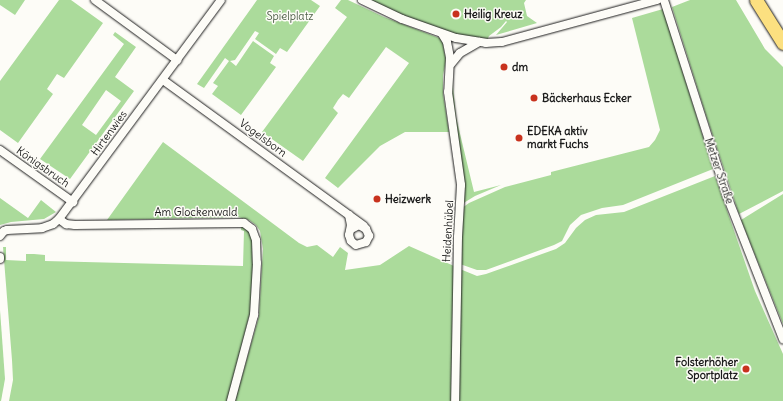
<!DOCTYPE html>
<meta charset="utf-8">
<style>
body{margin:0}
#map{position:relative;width:783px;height:401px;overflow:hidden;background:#fdfcf7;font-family:Delius,sans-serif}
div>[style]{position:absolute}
.green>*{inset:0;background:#abdb9b}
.roads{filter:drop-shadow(0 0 1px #1c1c1c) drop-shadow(0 0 1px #1c1c1c)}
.minor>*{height:8px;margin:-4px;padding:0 4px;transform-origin:4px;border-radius:4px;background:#fdfcf7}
.primary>*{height:13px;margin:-6.5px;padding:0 6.5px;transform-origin:6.5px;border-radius:6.5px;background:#fce080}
.dots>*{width:11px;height:11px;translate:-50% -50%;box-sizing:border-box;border:2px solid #fdfcf7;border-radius:50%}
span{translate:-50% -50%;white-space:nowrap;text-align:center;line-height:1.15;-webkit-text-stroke:3px #fdfcf7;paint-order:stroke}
.poi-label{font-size:11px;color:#1c1c1c;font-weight:700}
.left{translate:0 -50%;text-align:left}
.right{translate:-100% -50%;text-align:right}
.park-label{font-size:11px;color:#4e5f48}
.street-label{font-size:11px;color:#1c1c1c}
</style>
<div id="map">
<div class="green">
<i style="clip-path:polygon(0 0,25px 0,15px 15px,0 5px)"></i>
<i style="clip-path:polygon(59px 0,71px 0,103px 23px,64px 78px,57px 74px,47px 89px,53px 94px,18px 143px,0 130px,0 81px)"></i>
<i style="clip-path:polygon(257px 0,311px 0,320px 6px,287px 52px,280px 48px,276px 54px,255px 39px,259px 33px,255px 31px,235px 60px,230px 61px,236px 66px,253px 41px,274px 56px,270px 63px,276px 67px,241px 115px,212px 94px,218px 86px,213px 83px,229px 61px,225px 58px,204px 88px,197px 84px)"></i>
<i style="clip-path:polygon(341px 0,348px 0,384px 17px,442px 39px,446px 61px,443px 75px,443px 94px,449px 132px,405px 132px,380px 146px,338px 188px,325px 178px,409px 63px,386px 47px,349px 98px,343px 94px,338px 100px,333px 108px,338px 113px,303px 161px,262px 132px,347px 17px,335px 8px)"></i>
<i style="clip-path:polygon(362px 0,526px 0,524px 3px,527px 16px,537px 23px,496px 35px,507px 22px,506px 21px,501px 27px,489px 36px,486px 43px,466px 41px)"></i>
<i style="clip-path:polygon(690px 0,736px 0,765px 49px,783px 67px,783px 191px,739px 214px,705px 112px,672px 7px)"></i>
<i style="clip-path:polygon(663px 9px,713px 169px,623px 205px,602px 208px,581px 215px,570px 225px,562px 241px,554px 245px,486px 270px,477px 270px,460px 264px,462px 208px,469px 203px,505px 187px,551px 175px,551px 172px,649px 147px,655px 140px,660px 130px,632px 18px)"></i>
<i style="clip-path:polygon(evenodd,115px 32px,136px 47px,115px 77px,134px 91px,70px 179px,40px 159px,124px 44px,113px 35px,115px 32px,106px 90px,121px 101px,96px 135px,82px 125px,106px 90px)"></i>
<i style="clip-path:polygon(452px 77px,456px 117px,474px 192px,501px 185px,475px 196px,462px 204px,452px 100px)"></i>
<i style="clip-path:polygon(163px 142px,299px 243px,307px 247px,317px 245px,333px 257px,340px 247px,348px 253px,345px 270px,380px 265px,409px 246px,454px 266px,451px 401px,235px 401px,259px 316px,263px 249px,260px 231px,256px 225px,249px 220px,238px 217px,107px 220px)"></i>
<i style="clip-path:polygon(715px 176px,755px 291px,783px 354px,783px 401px,457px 401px,460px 269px,477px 276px,486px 274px,556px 249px,565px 243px,576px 228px,585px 220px,596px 215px,624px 212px)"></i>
<i style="clip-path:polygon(783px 194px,783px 324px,741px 220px)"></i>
<i style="clip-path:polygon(0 198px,28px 218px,41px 200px,56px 212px,44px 219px,11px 222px,0 225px)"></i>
<i style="clip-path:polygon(241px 227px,247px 229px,251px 234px,252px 241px,253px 267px,250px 313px,227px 401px,9px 401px,13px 380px,12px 360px,3px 247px,6px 247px,6px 260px,26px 261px,26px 254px,34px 254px,45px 255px,45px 261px,243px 266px,244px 231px,241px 230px)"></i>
<i style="clip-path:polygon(0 310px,5px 379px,1px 401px,0 401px)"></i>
</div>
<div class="roads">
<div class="minor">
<i style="left:95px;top:0;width:102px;rotate:36.2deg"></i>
<i style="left:362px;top:0;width:44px;rotate:25.4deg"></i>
<i style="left:402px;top:19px;width:57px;rotate:19.4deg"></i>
<i style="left:456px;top:38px;width:30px;rotate:9deg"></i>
<i style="left:486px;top:43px;width:16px;rotate:-4deg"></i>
<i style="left:502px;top:42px;width:161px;rotate:-15.2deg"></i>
<i style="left:664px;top:0;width:206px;rotate:72.2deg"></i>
<i style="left:727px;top:196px;width:154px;rotate:68.6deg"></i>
<i style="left:442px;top:34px;width:9px;rotate:58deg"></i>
<i style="left:447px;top:42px;width:16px;rotate:79deg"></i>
<i style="left:450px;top:58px;width:34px;rotate:93deg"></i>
<i style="left:448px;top:92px;width:94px;rotate:82deg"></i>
<i style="left:461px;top:185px;width:52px;rotate:93.3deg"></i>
<i style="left:458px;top:237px;width:164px;rotate:91deg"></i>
<i style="left:451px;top:64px;width:14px;rotate:-51deg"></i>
<i style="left:460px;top:53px;width:22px;rotate:-30deg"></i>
<i style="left:163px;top:80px;width:248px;rotate:36deg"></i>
<i style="left:0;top:150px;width:90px;rotate:35.5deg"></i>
<i style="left:349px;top:215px;width:10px;rotate:79deg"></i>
<i style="left:351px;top:225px;width:10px;rotate:101deg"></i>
<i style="left:349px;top:235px;width:6px;rotate:72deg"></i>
<i style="left:351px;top:241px;width:6px;rotate:39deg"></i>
<i style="left:356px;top:245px;width:10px;rotate:-17deg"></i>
<i style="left:366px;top:242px;width:7px;rotate:-63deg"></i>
<i style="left:369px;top:236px;width:8px;rotate:-113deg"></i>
<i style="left:366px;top:229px;width:8px;rotate:-150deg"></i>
<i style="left:359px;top:225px;width:9px;rotate:153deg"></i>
<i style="left:59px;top:219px;width:9px;rotate:36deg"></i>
<i style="left:66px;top:224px;width:9px;rotate:6deg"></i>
<i style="left:75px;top:225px;width:163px;rotate:-0.7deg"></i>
<i style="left:238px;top:223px;width:6px"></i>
<i style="left:244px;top:223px;width:10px;rotate:37deg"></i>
<i style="left:252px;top:229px;width:12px;rotate:70deg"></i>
<i style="left:256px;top:240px;width:23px;rotate:88deg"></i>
<i style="left:257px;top:263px;width:52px;rotate:93.3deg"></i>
<i style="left:254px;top:315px;width:89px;rotate:105deg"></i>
<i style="left:0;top:236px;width:6px;rotate:-51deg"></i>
<i style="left:4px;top:231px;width:3px;rotate:-18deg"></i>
<i style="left:7px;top:230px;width:35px;rotate:-3deg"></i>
<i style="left:42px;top:228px;width:12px;rotate:-20deg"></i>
<i style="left:53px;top:224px;width:8px;rotate:-40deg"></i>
<i style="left:59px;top:219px;width:272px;rotate:-53.5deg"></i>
<i style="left:0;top:257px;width:2px;rotate:90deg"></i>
</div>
<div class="primary">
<i style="left:756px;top:0;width:51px;rotate:57.9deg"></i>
</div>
</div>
<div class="dots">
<i style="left:456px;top:14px;background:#c8321e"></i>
<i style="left:504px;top:67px;background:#c8321e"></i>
<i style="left:534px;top:98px;background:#c8321e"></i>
<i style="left:519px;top:138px;background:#c8321e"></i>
<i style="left:377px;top:199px;background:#c8321e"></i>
<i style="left:746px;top:369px;background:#c8321e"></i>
</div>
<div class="poi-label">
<span class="left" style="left:464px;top:14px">Heilig Kreuz</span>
<span class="left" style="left:512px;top:67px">dm</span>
<span class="left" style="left:542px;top:98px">Bäckerhaus Ecker</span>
<span class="left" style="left:527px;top:138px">EDEKA aktiv<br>markt Fuchs</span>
<span class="left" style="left:385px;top:199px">Heizwerk</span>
<span class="right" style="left:738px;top:369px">Folsterhöher<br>Sportplatz</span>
</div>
<div class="park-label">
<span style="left:290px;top:16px">Spielplatz</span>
</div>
<div class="street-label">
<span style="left:109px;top:133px;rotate:-54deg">Hirtenwies</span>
<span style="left:263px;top:138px;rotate:36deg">Vogelsborn</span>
<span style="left:43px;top:167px;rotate:35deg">Königsbruch</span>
<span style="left:719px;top:171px;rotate:71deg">Metzer Straße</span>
<span style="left:196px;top:212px">Am Glockenwald</span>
<span style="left:448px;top:231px;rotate:-87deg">Heidenhübel</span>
</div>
</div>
